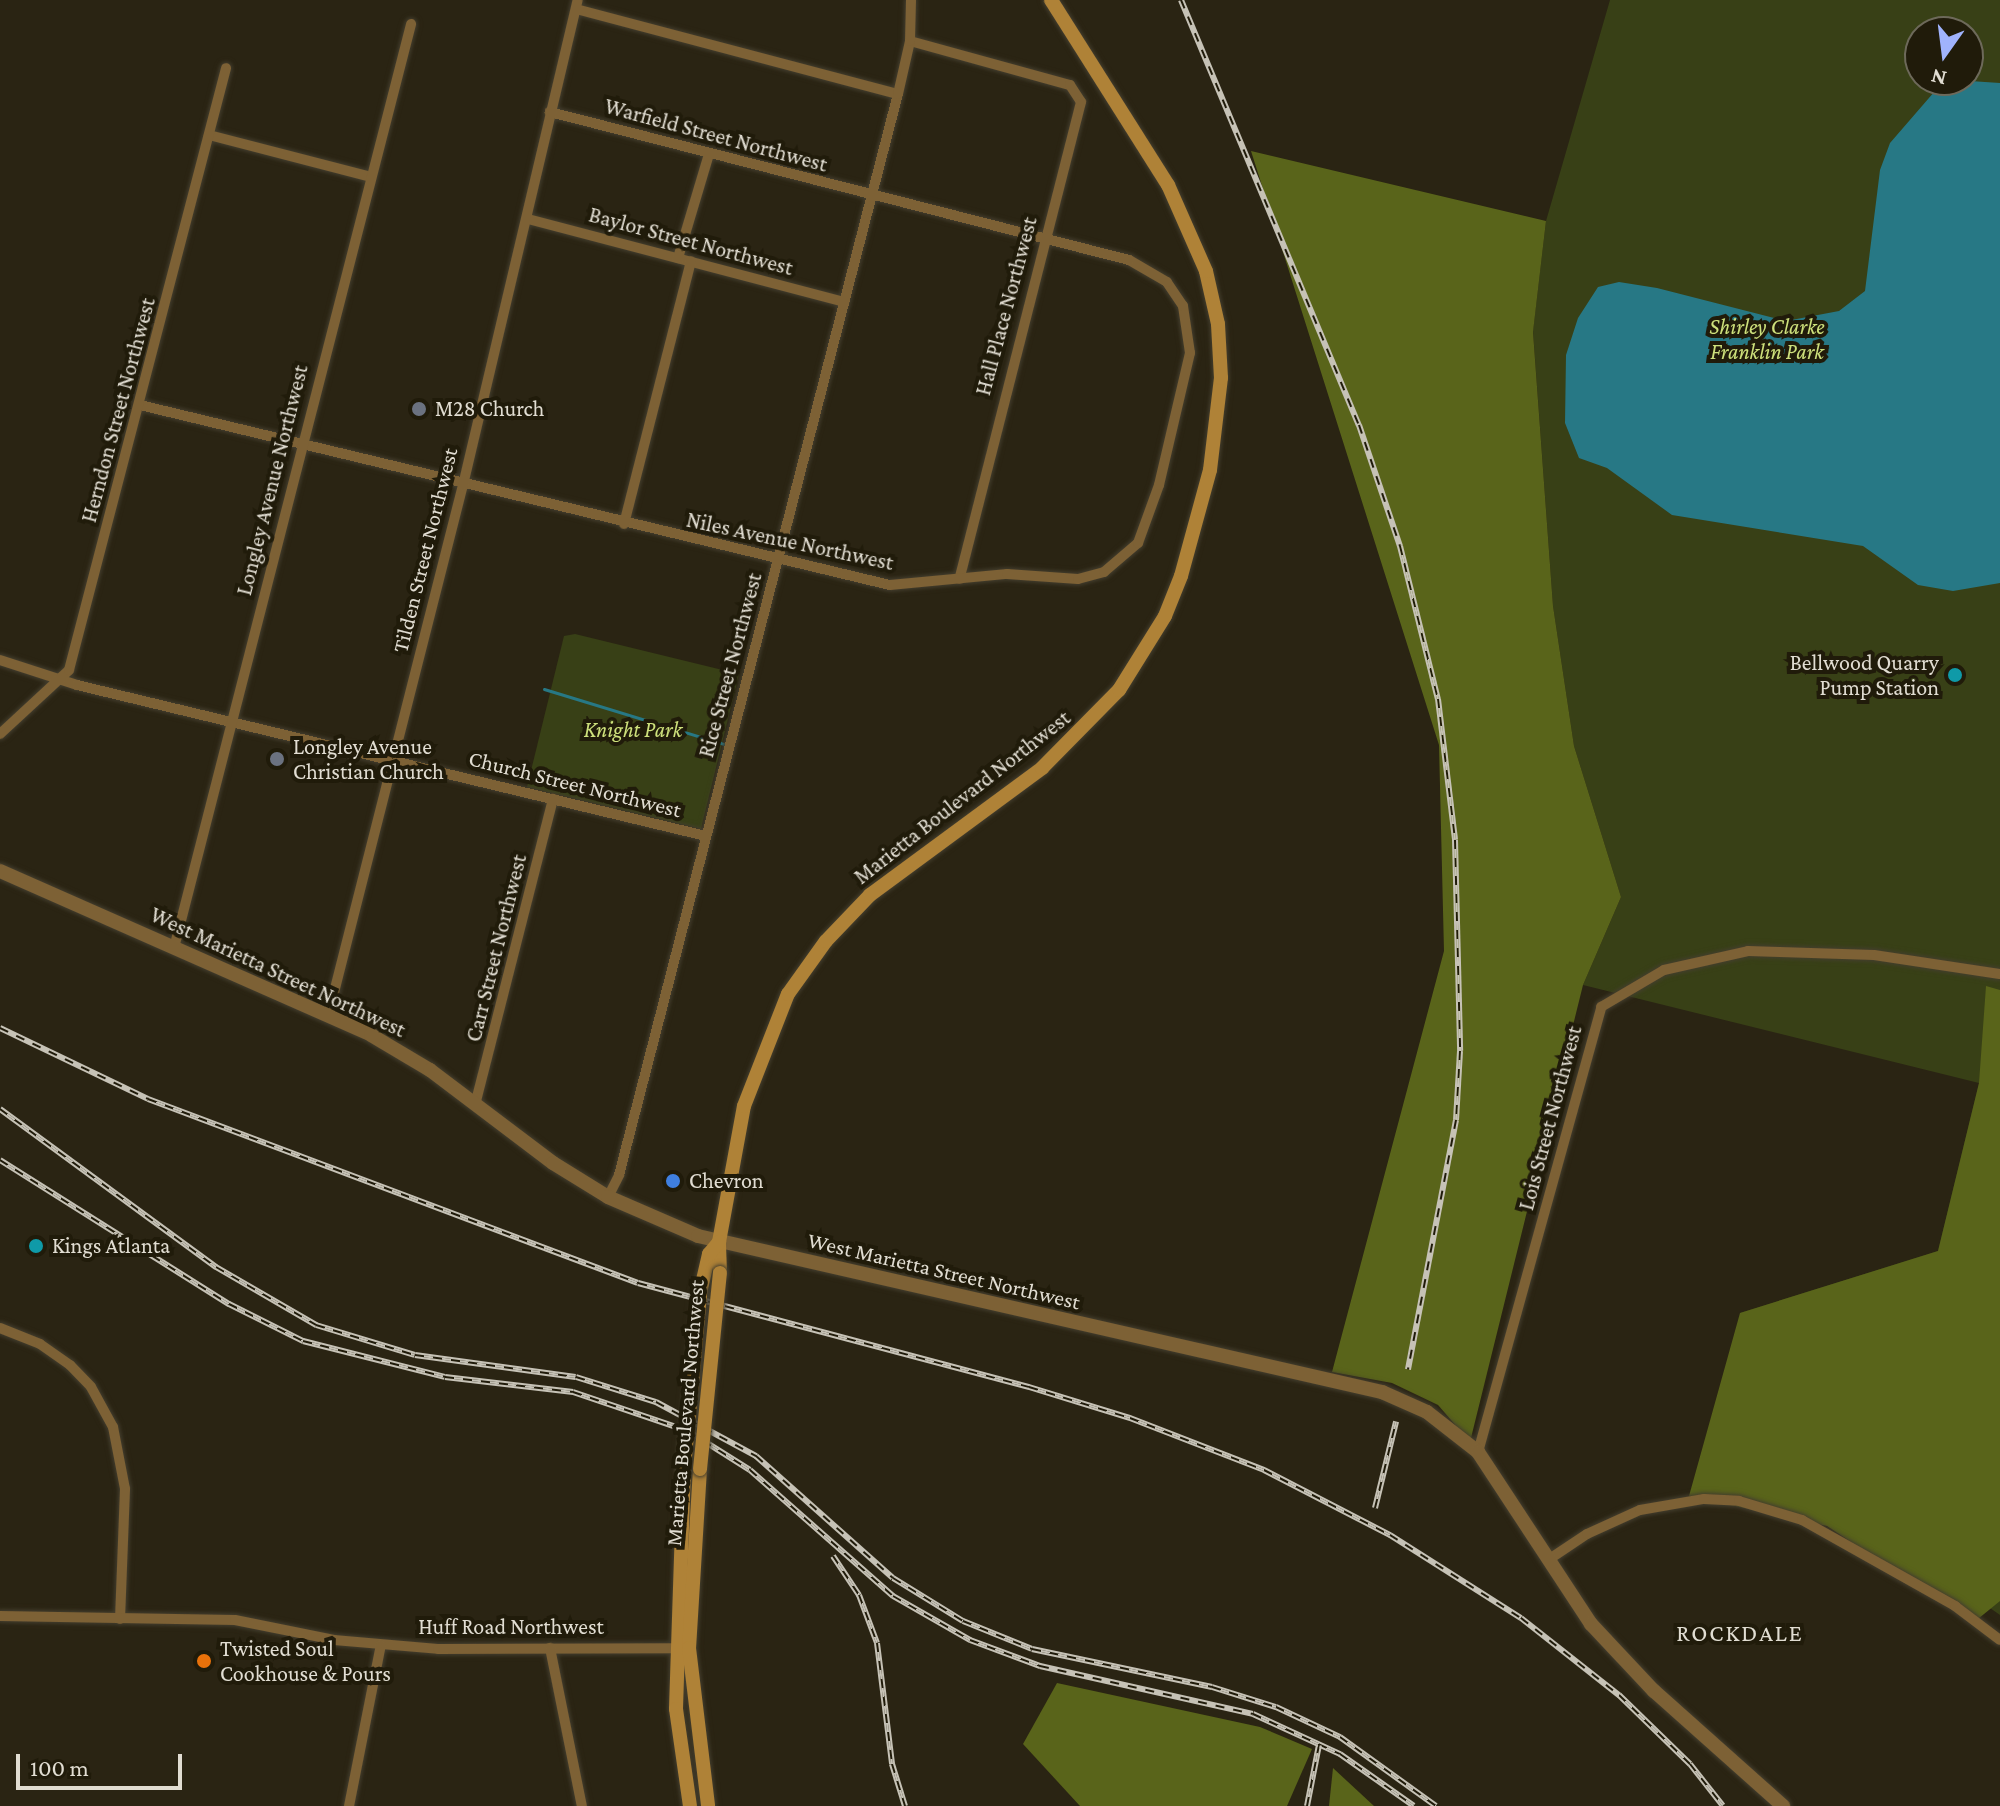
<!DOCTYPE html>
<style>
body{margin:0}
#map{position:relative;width:2000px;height:1806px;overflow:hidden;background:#2a2413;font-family:"Crimson Pro",serif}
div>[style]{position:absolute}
.green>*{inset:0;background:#384016}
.forest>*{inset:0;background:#59641a}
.water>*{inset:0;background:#277885}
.stream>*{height:3px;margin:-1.5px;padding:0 1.5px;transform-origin:1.5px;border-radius:1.5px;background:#277885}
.roads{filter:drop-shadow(0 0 2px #443e2e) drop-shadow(0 0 2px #443e2e)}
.minor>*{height:10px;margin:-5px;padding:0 5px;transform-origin:5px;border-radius:5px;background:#7d6135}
.tertiary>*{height:14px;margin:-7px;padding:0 7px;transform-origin:7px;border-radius:7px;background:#7d6135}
.secondary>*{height:14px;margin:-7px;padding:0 7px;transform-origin:7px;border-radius:7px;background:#af8237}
.rail>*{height:6px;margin-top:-3px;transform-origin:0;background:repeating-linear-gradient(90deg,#201b0a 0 9px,#c6c2b6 0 18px);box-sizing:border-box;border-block:2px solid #c6c2b6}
.bridges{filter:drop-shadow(0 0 2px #443e2e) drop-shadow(0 0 2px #443e2e)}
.secondary-bridge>*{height:14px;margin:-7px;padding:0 7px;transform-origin:7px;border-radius:7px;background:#af8237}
.dots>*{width:22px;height:22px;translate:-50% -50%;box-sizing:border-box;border:4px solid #201b0a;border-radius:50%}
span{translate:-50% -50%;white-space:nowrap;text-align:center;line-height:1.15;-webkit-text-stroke:8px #201b0a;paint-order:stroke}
.street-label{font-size:22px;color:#e1ddd2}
.park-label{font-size:22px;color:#cee17c;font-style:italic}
.poi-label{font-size:22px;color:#e1ddd2}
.left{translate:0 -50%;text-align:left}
.right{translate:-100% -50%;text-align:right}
.neighbourhood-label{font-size:24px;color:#e1ddd2;letter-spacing:2px}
.north{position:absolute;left:1904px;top:16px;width:80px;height:80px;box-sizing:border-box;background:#201b0a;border:2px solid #6d695a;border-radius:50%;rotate:194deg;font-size:22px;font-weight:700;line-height:32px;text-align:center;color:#e1ddd2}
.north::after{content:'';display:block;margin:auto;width:28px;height:36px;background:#a0b3fd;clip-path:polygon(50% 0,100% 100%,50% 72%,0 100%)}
.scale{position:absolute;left:16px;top:1754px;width:166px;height:36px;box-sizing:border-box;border:4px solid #e1ddd2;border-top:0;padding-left:10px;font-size:24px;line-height:28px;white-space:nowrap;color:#e1ddd2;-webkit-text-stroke:6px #201b0a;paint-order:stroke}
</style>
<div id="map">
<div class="green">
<i style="clip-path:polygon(evenodd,1610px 0,2000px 0,2000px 1615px,1885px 1535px,1740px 1313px,1938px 1251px,1979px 1083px,1583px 985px,1621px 897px,1574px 746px,1553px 606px,1533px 331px,1546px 221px,1610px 0,1920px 32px,1968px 32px,1968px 80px,1920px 80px,1920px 32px)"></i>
<i style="clip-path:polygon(575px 634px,739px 674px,701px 829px,527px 787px,564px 636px)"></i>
</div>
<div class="forest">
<i style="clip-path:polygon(1251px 151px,1546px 221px,1533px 332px,1553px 606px,1574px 746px,1621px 897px,1583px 985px,1470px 1442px,1438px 1405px,1392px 1383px,1332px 1372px,1444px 951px,1439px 745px)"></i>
<i style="clip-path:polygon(1986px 986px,2000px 990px,2000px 1601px,1973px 1623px,1827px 1526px,1689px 1496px,1740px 1313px,1938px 1251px,1979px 1083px)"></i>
<i style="clip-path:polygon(1057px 1683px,1260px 1727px,1312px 1749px,1287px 1806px,1080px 1806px,1023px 1744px)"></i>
<i style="clip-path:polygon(1333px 1768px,1374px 1806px,1329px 1806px)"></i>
</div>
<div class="water">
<i style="clip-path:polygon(1955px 80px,2000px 83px,2000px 583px,1953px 591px,1918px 585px,1863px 546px,1672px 515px,1607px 468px,1579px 458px,1565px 423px,1566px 355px,1578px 318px,1598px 287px,1619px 282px,1657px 288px,1786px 321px,1839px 311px,1865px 291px,1880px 170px,1890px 143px,1935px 91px)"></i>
</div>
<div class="stream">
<i style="left:544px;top:689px;width:191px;rotate:17deg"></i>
</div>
<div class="roads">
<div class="minor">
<i style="left:576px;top:9px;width:333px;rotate:14.8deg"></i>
<i style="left:910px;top:41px;width:166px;rotate:15.4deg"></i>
<i style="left:1070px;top:85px;width:20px;rotate:57deg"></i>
<i style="left:1081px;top:102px;width:492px;rotate:104.3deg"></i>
<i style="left:209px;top:135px;width:167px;rotate:14.5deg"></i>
<i style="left:528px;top:219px;width:327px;rotate:14.7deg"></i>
<i style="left:678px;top:258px;width:109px;rotate:-73.4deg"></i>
<i style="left:140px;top:405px;width:771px;rotate:13.5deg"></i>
<i style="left:890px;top:585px;width:118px;rotate:-5.4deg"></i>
<i style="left:1007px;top:574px;width:71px;rotate:4deg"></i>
<i style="left:1078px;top:579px;width:27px;rotate:-15deg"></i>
<i style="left:1104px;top:572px;width:45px;rotate:-40.5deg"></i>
<i style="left:1138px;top:543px;width:62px;rotate:-70.1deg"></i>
<i style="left:1159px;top:485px;width:136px;rotate:-76.8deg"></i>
<i style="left:1190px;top:353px;width:48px;rotate:-98.5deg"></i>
<i style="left:1183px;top:306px;width:29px;rotate:-124deg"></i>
<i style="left:1167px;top:282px;width:44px;rotate:-149.9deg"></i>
<i style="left:1129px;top:260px;width:598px;rotate:-165.66deg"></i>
<i style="left:624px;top:524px;width:271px;rotate:-75.7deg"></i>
<i style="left:0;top:660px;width:81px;rotate:18deg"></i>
<i style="left:77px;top:685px;width:647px;rotate:13.5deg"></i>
<i style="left:0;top:734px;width:94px;rotate:-42.8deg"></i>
<i style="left:69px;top:670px;width:622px;rotate:-75.38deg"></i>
<i style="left:174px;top:948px;width:954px;rotate:-75.61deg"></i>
<i style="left:328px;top:1016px;width:548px;rotate:-75.74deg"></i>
<i style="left:463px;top:485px;width:498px;rotate:-76.7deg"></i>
<i style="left:475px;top:1105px;width:316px;rotate:-75.7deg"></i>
<i style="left:608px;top:1197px;width:25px;rotate:-63deg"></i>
<i style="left:619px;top:1175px;width:1116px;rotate:-75.53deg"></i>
<i style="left:898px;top:94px;width:54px;rotate:-77.2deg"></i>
<i style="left:910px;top:41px;width:41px;rotate:-88.6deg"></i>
<i style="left:0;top:1328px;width:43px;rotate:21.8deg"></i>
<i style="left:40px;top:1344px;width:37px;rotate:35deg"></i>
<i style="left:70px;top:1365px;width:30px;rotate:46deg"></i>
<i style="left:91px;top:1387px;width:46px;rotate:61.2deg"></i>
<i style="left:113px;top:1427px;width:63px;rotate:79deg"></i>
<i style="left:125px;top:1489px;width:130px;rotate:92.2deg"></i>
<i style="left:1478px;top:1452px;width:462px;rotate:-74.5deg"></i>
<i style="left:1601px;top:1007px;width:73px;rotate:-30.4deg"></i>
<i style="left:1664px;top:970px;width:86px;rotate:-12.7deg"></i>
<i style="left:1748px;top:951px;width:126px;rotate:1.8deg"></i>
<i style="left:1874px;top:955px;width:127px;rotate:8.6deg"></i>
<i style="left:1548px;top:1560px;width:47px;rotate:-33.7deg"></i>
<i style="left:1587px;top:1534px;width:58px;rotate:-24.4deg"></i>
<i style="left:1640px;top:1510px;width:65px;rotate:-9.8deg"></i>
<i style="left:1704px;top:1499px;width:35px;rotate:3deg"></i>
<i style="left:1739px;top:1501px;width:66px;rotate:16.8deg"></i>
<i style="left:1802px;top:1520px;width:176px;rotate:29.3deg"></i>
<i style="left:1955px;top:1606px;width:56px;rotate:37.1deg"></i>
<i style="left:0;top:1616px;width:235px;rotate:1deg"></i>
<i style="left:235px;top:1620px;width:101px;rotate:11.4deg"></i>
<i style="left:334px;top:1640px;width:104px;rotate:4.9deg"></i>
<i style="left:438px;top:1649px;width:245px;rotate:-0.2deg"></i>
<i style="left:550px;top:1648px;width:161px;rotate:78.6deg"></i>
<i style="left:349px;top:1806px;width:164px;rotate:-78.8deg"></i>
</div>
<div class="tertiary">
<i style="left:0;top:871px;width:406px;rotate:23.8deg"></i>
<i style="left:371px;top:1035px;width:69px;rotate:30.7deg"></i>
<i style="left:430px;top:1070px;width:154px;rotate:37.1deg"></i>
<i style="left:553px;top:1163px;width:65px;rotate:31.7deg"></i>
<i style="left:608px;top:1197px;width:98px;rotate:23.4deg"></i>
<i style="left:698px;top:1236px;width:702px;rotate:12.85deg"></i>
<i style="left:1382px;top:1392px;width:49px;rotate:24deg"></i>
<i style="left:1427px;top:1412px;width:65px;rotate:38.1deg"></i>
<i style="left:1478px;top:1452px;width:206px;rotate:56.7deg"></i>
<i style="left:1591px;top:1624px;width:92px;rotate:46.8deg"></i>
<i style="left:1654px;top:1691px;width:173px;rotate:41.7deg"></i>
</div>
<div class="secondary">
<i style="left:720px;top:1273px;width:31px;rotate:-92deg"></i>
<i style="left:719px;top:1242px;width:138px;rotate:-79.6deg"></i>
<i style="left:744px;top:1106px;width:120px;rotate:-68.6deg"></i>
<i style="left:788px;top:994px;width:65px;rotate:-54.4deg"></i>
<i style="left:826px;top:941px;width:64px;rotate:-46.3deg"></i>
<i style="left:870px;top:895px;width:214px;rotate:-36.4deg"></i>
<i style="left:1042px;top:768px;width:110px;rotate:-45.4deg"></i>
<i style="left:1119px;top:690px;width:87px;rotate:-58.1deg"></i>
<i style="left:1165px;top:616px;width:43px;rotate:-68.2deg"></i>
<i style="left:1181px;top:576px;width:110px;rotate:-74.7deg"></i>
<i style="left:1210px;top:470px;width:93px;rotate:-83.2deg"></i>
<i style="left:1221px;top:378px;width:54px;rotate:-93.2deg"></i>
<i style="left:1218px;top:324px;width:54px;rotate:-102.8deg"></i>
<i style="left:1206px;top:271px;width:94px;rotate:-113.8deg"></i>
<i style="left:1168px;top:185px;width:219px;rotate:-122.3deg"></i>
<i style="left:700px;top:1293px;width:40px;rotate:-77deg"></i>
<i style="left:709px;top:1254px;width:16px;rotate:-50deg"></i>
<i style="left:684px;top:1467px;width:242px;rotate:91.9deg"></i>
<i style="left:676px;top:1709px;width:98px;rotate:81.8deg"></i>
<i style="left:700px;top:1469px;width:179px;rotate:93.5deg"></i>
<i style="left:689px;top:1648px;width:159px;rotate:83.1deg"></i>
</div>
</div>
<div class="rail">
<i style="left:1181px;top:0;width:461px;rotate:67.3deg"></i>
<i style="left:1359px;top:425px;width:128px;rotate:71.3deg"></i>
<i style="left:1400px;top:546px;width:158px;rotate:76.1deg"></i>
<i style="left:1438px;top:699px;width:142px;rotate:83.1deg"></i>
<i style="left:1455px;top:840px;width:211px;rotate:88.6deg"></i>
<i style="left:1460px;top:1051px;width:69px;rotate:93.3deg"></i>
<i style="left:1456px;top:1120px;width:254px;rotate:100.9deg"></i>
<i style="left:0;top:1028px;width:164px;rotate:25.6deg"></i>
<i style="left:148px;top:1099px;width:523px;rotate:20.58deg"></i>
<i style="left:638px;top:1283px;width:405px;rotate:14.9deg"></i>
<i style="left:1029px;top:1387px;width:106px;rotate:17.1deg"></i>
<i style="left:1130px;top:1418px;width:144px;rotate:21.2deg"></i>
<i style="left:1264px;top:1470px;width:142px;rotate:27.3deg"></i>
<i style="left:1390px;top:1535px;width:155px;rotate:32.4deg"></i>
<i style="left:1521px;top:1618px;width:125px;rotate:38.2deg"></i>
<i style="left:1619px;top:1695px;width:99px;rotate:44.2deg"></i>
<i style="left:1690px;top:1764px;width:53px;rotate:51.8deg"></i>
<i style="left:0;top:1109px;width:268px;rotate:36.2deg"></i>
<i style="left:216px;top:1267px;width:116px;rotate:30.1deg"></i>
<i style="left:316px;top:1325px;width:103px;rotate:16.9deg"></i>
<i style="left:415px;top:1355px;width:162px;rotate:7.8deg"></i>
<i style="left:576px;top:1377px;width:84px;rotate:17.4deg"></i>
<i style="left:656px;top:1402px;width:114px;rotate:28.4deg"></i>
<i style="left:756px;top:1456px;width:183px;rotate:41.7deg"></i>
<i style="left:893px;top:1578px;width:82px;rotate:31.6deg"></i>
<i style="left:963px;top:1621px;width:74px;rotate:22.1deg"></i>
<i style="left:1032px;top:1649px;width:184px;rotate:11.9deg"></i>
<i style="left:1212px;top:1687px;width:67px;rotate:17.4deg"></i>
<i style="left:1276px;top:1707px;width:71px;rotate:25.1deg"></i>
<i style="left:1340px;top:1737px;width:118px;rotate:35.7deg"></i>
<i style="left:0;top:1160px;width:271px;rotate:32.2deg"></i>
<i style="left:229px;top:1304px;width:83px;rotate:26.6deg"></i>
<i style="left:303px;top:1341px;width:146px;rotate:14.2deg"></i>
<i style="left:445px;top:1377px;width:129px;rotate:6.7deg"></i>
<i style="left:573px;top:1392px;width:121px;rotate:18.7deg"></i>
<i style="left:688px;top:1431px;width:73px;rotate:32.2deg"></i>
<i style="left:750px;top:1470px;width:191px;rotate:41.4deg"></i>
<i style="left:893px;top:1596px;width:89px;rotate:29.7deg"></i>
<i style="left:970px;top:1640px;width:75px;rotate:20.4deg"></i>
<i style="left:1040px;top:1666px;width:218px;rotate:12.7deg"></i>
<i style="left:1253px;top:1714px;width:96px;rotate:24.7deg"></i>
<i style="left:1340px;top:1754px;width:90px;rotate:35.1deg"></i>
<i style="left:1375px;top:1508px;width:89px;rotate:-76.3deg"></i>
<i style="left:833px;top:1556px;width:47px;rotate:56.3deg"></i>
<i style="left:859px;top:1595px;width:51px;rotate:69.4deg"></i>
<i style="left:877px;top:1643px;width:122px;rotate:82.9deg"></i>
<i style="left:892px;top:1764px;width:44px;rotate:72.8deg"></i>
<i style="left:1307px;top:1806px;width:62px;rotate:-78.9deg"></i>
</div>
<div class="bridges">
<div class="secondary-bridge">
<i style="left:684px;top:1467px;width:175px;rotate:-84.7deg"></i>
<i style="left:700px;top:1469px;width:197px;rotate:-84.2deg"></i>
</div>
</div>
<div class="dots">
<i style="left:419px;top:409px;background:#6b7280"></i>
<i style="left:1955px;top:675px;background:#0f9aa8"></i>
<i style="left:277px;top:759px;background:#6b7280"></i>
<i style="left:673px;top:1181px;background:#3f7fe0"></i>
<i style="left:36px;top:1246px;background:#0f9aa8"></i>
<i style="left:204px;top:1661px;background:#e8710a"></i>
</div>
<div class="street-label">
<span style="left:716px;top:135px;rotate:15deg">Warfield Street Northwest</span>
<span style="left:691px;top:241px;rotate:15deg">Baylor Street Northwest</span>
<span style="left:1006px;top:306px;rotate:-75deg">Hall Place Northwest</span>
<span style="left:118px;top:410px;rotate:-75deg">Herndon Street Northwest</span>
<span style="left:272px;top:480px;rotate:-76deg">Longley Avenue Northwest</span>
<span style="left:790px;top:541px;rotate:12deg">Niles Avenue Northwest</span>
<span style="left:425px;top:550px;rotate:-76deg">Tilden Street Northwest</span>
<span style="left:730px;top:665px;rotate:-75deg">Rice Street Northwest</span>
<span style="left:575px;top:784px;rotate:14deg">Church Street Northwest</span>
<span style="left:962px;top:797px;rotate:-38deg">Marietta Boulevard Northwest</span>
<span style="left:496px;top:948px;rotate:-76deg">Carr Street Northwest</span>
<span style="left:278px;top:972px;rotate:25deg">West Marietta Street Northwest</span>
<span style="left:1550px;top:1118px;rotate:-75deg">Lois Street Northwest</span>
<span style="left:944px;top:1271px;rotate:13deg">West Marietta Street Northwest</span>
<span style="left:685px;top:1413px;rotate:-85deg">Marietta Boulevard Northwest</span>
<span style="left:511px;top:1627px">Huff Road Northwest</span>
</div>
<div class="park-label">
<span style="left:1767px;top:339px">Shirley Clarke<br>Franklin Park</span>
<span style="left:633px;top:730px">Knight Park</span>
</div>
<div class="poi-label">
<span class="left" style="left:435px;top:409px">M28 Church</span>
<span class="right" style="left:1939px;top:675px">Bellwood Quarry<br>Pump Station</span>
<span class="left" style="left:293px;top:759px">Longley Avenue<br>Christian Church</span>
<span class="left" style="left:689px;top:1181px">Chevron</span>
<span class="left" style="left:52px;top:1246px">Kings Atlanta</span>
<span class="left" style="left:220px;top:1661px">Twisted Soul<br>Cookhouse &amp; Pours</span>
</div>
<div class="neighbourhood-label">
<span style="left:1740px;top:1633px">ROCKDALE</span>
</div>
<div class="north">N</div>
<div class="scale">100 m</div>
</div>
